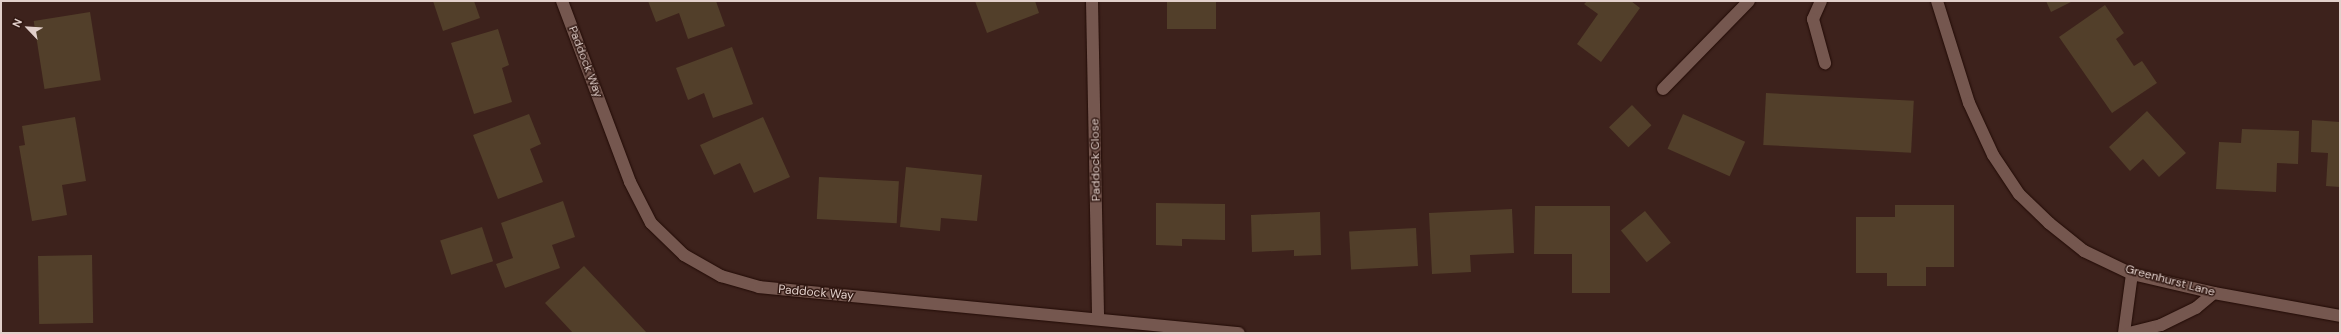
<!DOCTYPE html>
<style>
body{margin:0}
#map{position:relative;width:2341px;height:334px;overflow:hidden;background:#3d221c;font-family:"DM Sans",sans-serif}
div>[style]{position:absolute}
.building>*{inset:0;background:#523f2a;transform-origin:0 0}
.roads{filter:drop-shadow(0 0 1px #220b06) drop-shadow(0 0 1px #220b06)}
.minor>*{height:12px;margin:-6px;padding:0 6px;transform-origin:6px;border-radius:6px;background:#75574f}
span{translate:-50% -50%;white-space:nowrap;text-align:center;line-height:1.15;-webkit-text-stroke:3px #321913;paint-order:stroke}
.street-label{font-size:12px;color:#e2d0cb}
.frame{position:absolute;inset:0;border:2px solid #e2d0cb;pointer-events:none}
.north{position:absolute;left:8px;top:8px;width:40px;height:40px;-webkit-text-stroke:3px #321913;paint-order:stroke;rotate:295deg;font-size:11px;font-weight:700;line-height:16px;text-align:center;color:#e2d0cb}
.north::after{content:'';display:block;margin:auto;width:14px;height:18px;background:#e2d0cb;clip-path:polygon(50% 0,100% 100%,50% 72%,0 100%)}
</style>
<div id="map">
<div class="building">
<i style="clip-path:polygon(433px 1px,474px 1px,480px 18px,443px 31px)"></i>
<i style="clip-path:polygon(648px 1px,716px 1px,725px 26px,688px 39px,679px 13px,656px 22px)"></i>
<i style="clip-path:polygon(975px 1px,1035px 1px,1039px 13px,987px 33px)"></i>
<i style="left:1167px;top:1px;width:49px;height:28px"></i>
<i style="clip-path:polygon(1587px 1px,1631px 1px,1640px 8px,1601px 62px,1577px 44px,1598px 14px,1584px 4px)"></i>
<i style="clip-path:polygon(2046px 1px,2073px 1px,2051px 12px)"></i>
<i style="clip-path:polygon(2105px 5px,2124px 33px,2116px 39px,2134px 66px,2142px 61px,2157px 83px,2112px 113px,2059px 37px)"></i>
<i style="left:90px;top:12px;width:69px;height:57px;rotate:81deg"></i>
<i style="clip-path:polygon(498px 29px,509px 65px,502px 68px,512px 102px,474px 114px,451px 43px)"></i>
<i style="clip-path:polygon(732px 47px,753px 104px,713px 118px,704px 93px,688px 100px,676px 68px)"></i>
<i style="left:1766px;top:93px;width:148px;height:52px;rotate:3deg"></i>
<i style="left:1632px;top:105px;width:28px;height:32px;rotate:46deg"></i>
<i style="clip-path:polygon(2147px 111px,2186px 153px,2159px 177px,2143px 159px,2130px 171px,2109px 147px)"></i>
<i style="clip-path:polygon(529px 114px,541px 144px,530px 149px,543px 182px,498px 199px,473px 135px)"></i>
<i style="left:1683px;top:114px;width:68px;height:38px;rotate:24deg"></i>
<i style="clip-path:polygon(75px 117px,86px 181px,62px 185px,67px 215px,32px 221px,19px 146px,25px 145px,22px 126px)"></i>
<i style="clip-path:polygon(763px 117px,790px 177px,754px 193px,740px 163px,714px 175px,700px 145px)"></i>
<i style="clip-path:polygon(2312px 120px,2340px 122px,2340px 187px,2326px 186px,2328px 153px,2311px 152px)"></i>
<i style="clip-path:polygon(2242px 129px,2299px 131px,2298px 164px,2277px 163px,2276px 192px,2216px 189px,2219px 142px,2241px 143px)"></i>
<i style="clip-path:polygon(906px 167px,982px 175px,977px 221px,941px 218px,940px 231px,900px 227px)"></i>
<i style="left:819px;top:177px;width:80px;height:42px;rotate:3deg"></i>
<i style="clip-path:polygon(563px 201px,575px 237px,552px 245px,560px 268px,505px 288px,496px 264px,513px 258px,501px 223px)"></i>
<i style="clip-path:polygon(1156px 203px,1225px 204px,1225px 240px,1182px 239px,1182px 246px,1156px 245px)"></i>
<i style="clip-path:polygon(1895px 205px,1954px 205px,1954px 267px,1926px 267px,1926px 286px,1887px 286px,1887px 273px,1856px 273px,1856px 217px,1895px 217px)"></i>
<i style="clip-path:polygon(1535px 206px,1610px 206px,1610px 293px,1572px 293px,1572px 254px,1534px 254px)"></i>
<i style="clip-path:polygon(1512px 209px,1514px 253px,1470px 255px,1471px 272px,1432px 274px,1429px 213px)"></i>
<i style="left:1645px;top:211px;width:41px;height:31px;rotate:51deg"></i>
<i style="clip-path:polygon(1320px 212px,1321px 255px,1294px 256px,1294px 250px,1252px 252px,1251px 215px)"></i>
<i style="left:482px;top:227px;width:36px;height:44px;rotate:72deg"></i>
<i style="left:1416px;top:228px;width:38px;height:67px;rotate:87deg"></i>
<i style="left:92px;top:255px;width:68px;height:54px;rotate:89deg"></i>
<i style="clip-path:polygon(584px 266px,647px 333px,573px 333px,545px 303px)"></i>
</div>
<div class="roads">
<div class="minor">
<i style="left:562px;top:1px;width:193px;rotate:69.4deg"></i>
<i style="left:630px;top:182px;width:46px;rotate:62.9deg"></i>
<i style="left:651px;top:223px;width:46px;rotate:44.1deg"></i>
<i style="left:684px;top:255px;width:43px;rotate:29.6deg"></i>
<i style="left:721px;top:276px;width:40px;rotate:16deg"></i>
<i style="left:759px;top:287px;width:482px;rotate:5.5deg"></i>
<i style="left:1092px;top:1px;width:318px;rotate:88.9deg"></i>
<i style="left:1821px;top:1px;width:20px;rotate:114deg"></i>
<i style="left:1813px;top:19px;width:46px;rotate:74.7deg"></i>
<i style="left:1937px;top:1px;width:107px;rotate:72.6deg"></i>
<i style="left:1969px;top:103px;width:57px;rotate:65.2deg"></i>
<i style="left:1993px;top:155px;width:47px;rotate:56.3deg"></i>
<i style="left:2019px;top:194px;width:42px;rotate:44deg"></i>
<i style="left:2049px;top:223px;width:45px;rotate:38.7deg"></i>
<i style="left:2084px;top:251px;width:53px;rotate:25.6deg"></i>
<i style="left:2132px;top:274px;width:84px;rotate:13deg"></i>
<i style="left:2214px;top:293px;width:128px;rotate:10.3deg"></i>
<i style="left:1663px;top:89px;width:123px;rotate:-45.7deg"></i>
<i style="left:2124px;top:333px;width:60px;rotate:-82.3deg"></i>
<i style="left:2129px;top:333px;width:33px;rotate:-14deg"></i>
<i style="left:2161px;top:325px;width:39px;rotate:-26deg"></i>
<i style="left:2196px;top:308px;width:23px;rotate:-40deg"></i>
</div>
</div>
<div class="street-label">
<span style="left:585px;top:62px;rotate:69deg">Paddock Way</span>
<span style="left:1096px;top:160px;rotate:-91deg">Paddock Close</span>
<span style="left:2170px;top:281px;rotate:15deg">Greenhurst Lane</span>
<span style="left:816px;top:293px;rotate:5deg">Paddock Way</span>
</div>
<div class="frame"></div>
<div class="north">N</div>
</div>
